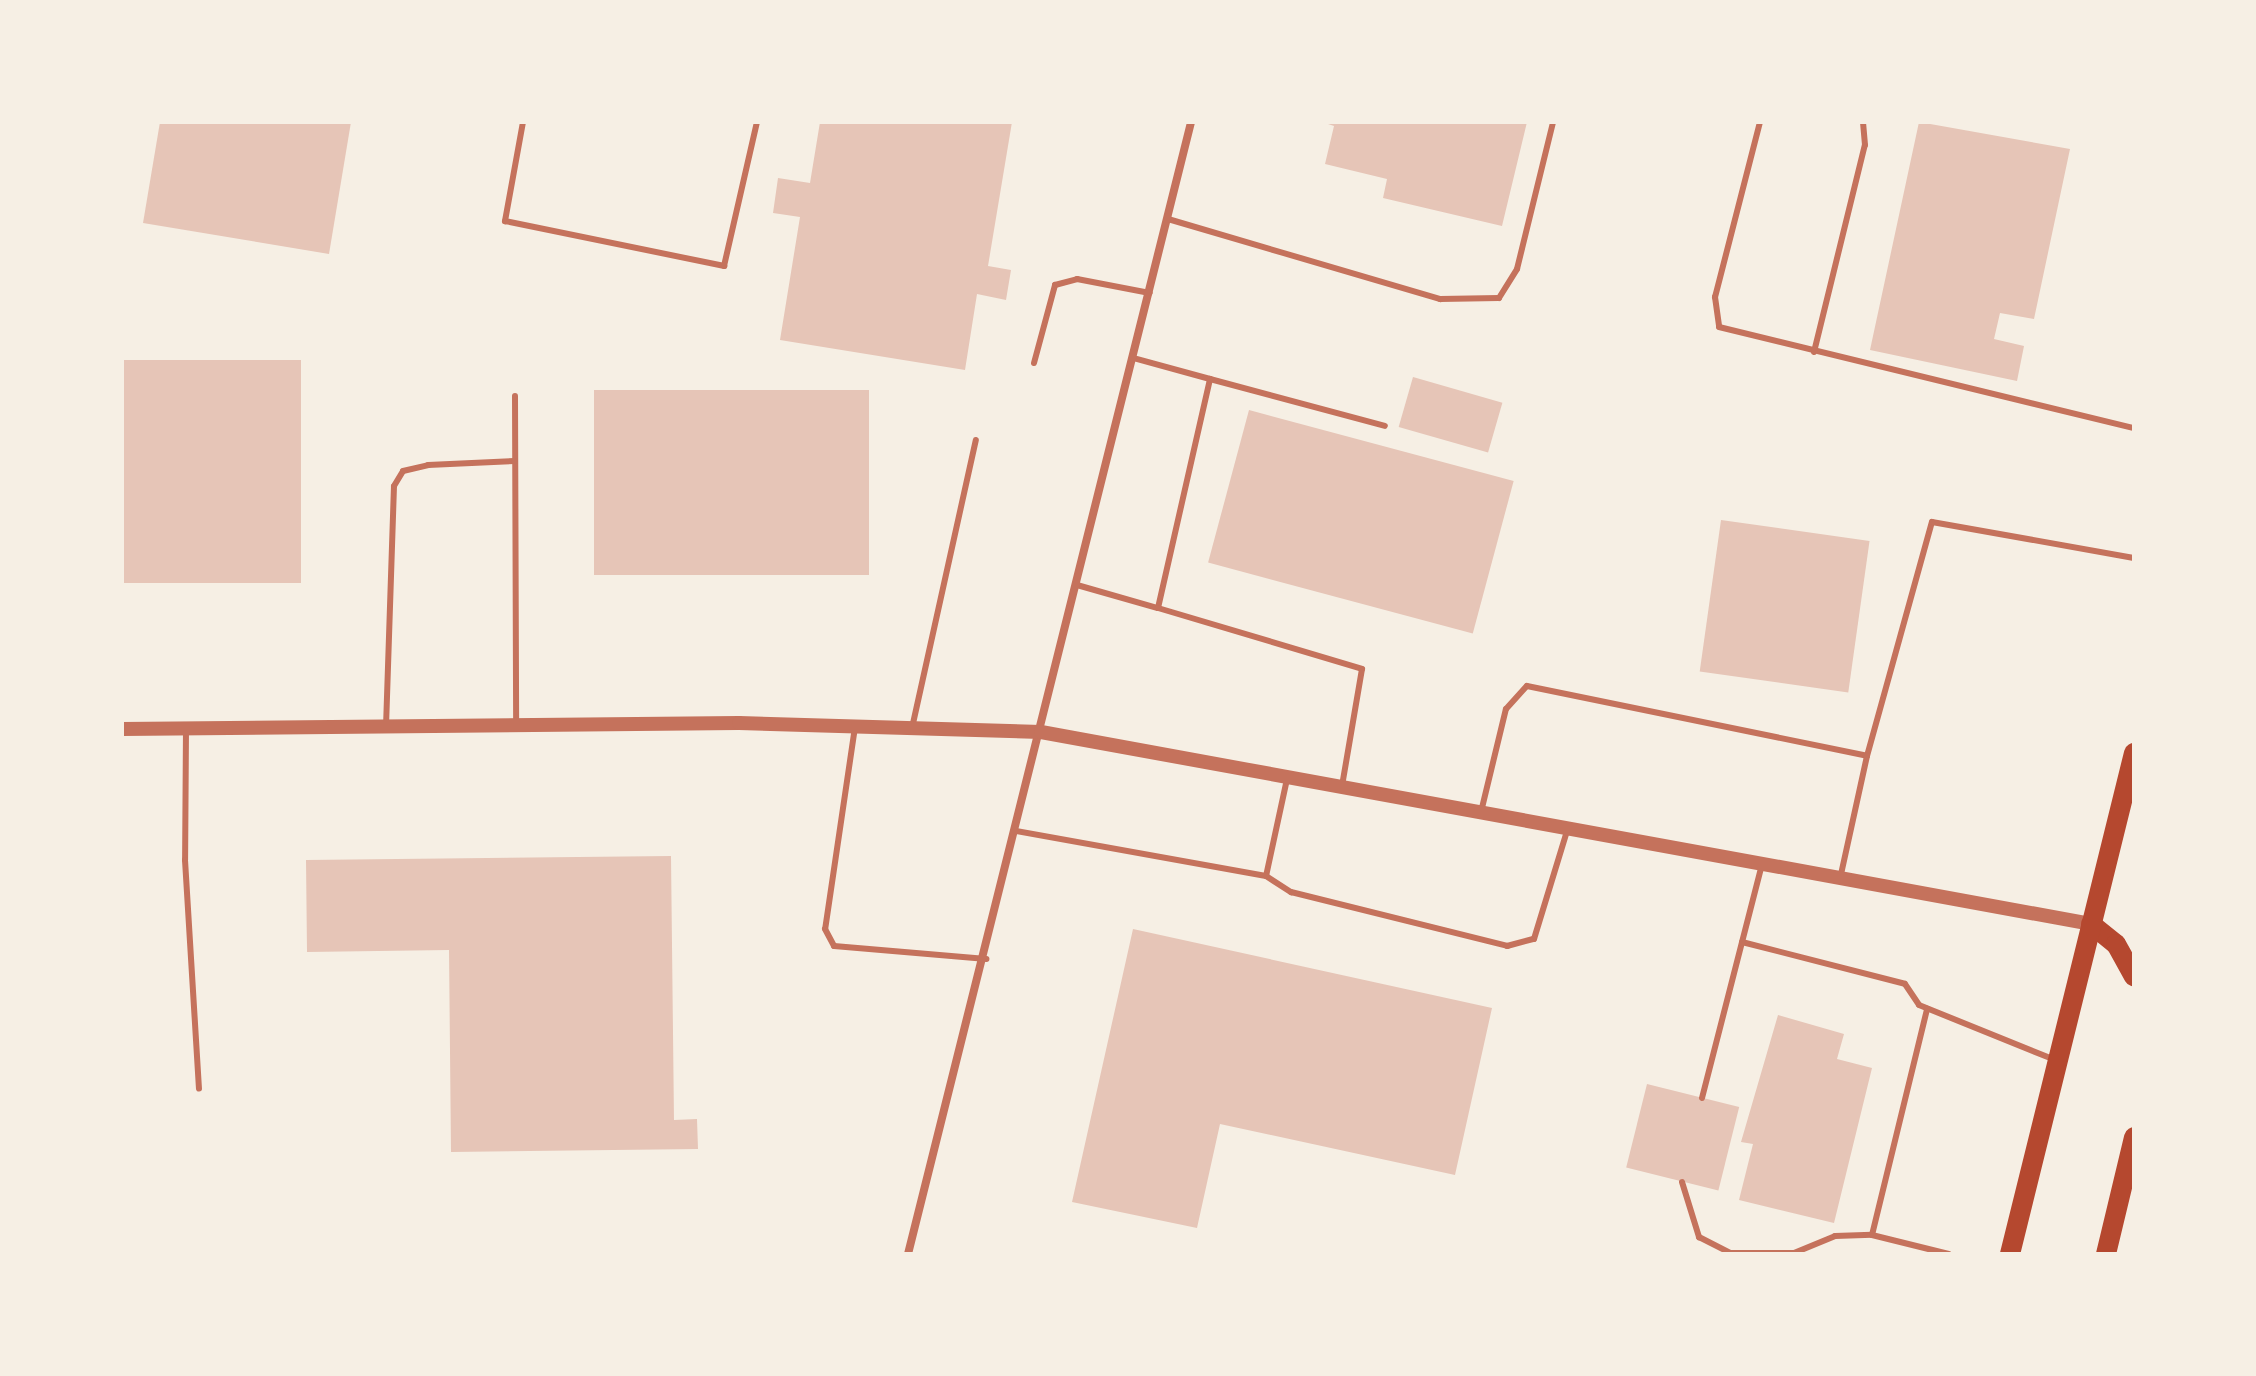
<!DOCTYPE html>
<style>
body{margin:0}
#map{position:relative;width:2256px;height:1376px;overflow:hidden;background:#f6efe4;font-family:"Roboto Serif",serif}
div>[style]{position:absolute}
.building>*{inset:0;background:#e6c5b7;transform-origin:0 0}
.service>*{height:6px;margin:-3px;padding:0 3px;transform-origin:3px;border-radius:3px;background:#c5725c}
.minor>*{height:8px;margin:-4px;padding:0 4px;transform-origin:4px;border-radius:4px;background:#c5725c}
.tertiary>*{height:14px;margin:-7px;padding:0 7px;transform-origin:7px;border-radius:7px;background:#c5725c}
.primary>*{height:20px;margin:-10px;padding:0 10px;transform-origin:10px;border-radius:10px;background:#b5482f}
span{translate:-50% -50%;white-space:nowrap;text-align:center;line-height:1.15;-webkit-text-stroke:6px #f6efe4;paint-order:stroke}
.frame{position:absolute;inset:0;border:124px solid #f6efe4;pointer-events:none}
</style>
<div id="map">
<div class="building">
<i style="clip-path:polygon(160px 122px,351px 122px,329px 254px,143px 223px)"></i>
<i style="clip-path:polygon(820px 122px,1012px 122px,988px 266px,1011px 270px,1006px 300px,977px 294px,965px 370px,780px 340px,800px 217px,773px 213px,778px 178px,810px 183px)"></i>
<i style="clip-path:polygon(1322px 122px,1527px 122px,1502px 226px,1383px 198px,1387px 179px,1325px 164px,1334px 126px)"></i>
<i style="clip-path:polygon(1919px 122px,2070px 149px,2034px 319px,2000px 313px,1994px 339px,2024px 346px,2017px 381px,1870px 350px)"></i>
<i style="left:122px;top:360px;width:179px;height:223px"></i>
<i style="left:1413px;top:377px;width:93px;height:52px;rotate:16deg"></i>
<i style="left:594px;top:390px;width:275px;height:185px"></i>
<i style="left:1249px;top:410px;width:274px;height:158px;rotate:15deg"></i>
<i style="left:1721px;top:520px;width:150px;height:153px;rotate:8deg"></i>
<i style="clip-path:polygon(671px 856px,674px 1120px,697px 1119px,698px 1149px,451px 1152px,449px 950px,307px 952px,306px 860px)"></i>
<i style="clip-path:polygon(1133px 929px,1492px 1008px,1455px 1175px,1220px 1124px,1197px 1228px,1072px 1202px)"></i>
<i style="clip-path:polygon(1778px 1015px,1844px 1034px,1837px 1059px,1872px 1068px,1834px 1223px,1739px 1200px,1753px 1144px,1741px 1142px)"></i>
<i style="left:1647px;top:1084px;width:95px;height:86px;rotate:14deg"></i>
</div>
<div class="service">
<i style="left:523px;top:122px;width:101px;rotate:100.3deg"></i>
<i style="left:505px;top:221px;width:224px;rotate:11.6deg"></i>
<i style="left:724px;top:266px;width:148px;rotate:-77.1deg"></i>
<i style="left:1760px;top:122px;width:181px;rotate:104.4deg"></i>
<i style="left:1715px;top:297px;width:30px;rotate:82deg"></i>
<i style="left:1719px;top:327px;width:427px;rotate:13.7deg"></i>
<i style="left:1168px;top:219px;width:284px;rotate:16.4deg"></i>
<i style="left:1440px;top:299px;width:59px;rotate:-1deg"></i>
<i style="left:1499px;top:298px;width:34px;rotate:-58deg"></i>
<i style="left:1517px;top:269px;width:151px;rotate:-76.2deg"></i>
<i style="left:1814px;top:352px;width:213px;rotate:-76.2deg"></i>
<i style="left:1865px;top:145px;width:23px;rotate:-95deg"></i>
<i style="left:1034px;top:363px;width:81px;rotate:-74.9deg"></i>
<i style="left:1055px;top:285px;width:23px;rotate:-15deg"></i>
<i style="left:1077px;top:279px;width:74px;rotate:10.9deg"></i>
<i style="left:1210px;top:379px;width:181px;rotate:15deg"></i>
<i style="left:515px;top:396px;width:329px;rotate:89.8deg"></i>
<i style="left:1077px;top:585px;width:84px;rotate:15.9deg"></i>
<i style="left:1158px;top:608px;width:235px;rotate:-77.2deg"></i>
<i style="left:1210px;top:379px;width:79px;rotate:-164.6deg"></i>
<i style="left:1158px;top:608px;width:213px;rotate:16.6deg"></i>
<i style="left:1362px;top:669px;width:119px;rotate:99.7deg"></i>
<i style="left:386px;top:727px;width:241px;rotate:-88.1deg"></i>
<i style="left:394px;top:486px;width:17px;rotate:-59deg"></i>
<i style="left:403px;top:471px;width:26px;rotate:-13deg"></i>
<i style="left:428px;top:465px;width:87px;rotate:-2.6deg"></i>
<i style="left:855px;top:727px;width:204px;rotate:98.4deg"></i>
<i style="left:825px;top:929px;width:19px;rotate:62deg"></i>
<i style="left:834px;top:946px;width:153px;rotate:4.9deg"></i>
<i style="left:912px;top:728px;width:295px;rotate:-77.5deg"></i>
<i style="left:186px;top:729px;width:131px;rotate:90.4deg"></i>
<i style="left:185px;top:860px;width:229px;rotate:86.5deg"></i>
<i style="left:1867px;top:756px;width:243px;rotate:-74.5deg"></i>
<i style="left:1932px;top:522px;width:205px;rotate:10.1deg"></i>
<i style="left:1287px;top:779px;width:99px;rotate:102.2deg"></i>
<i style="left:1266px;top:876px;width:30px;rotate:33deg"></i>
<i style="left:1291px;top:892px;width:223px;rotate:14deg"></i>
<i style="left:1507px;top:946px;width:28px;rotate:-15deg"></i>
<i style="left:1534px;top:939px;width:113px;rotate:-73deg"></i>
<i style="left:1481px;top:812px;width:106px;rotate:-76.4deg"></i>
<i style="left:1506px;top:709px;width:31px;rotate:-48deg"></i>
<i style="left:1527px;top:686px;width:347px;rotate:11.6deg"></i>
<i style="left:1867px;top:756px;width:126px;rotate:102.4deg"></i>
<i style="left:1016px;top:831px;width:254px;rotate:10.2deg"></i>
<i style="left:1742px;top:942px;width:168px;rotate:14.4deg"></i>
<i style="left:1905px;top:984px;width:25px;rotate:56deg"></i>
<i style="left:1919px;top:1005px;width:147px;rotate:22deg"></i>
<i style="left:1702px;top:1098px;width:241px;rotate:-75.6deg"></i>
<i style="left:1682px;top:1182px;width:58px;rotate:72.8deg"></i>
<i style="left:1699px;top:1237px;width:35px;rotate:27deg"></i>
<i style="left:1730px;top:1253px;width:64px"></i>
<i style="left:1794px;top:1253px;width:44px;rotate:-22.5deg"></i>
<i style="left:1835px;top:1236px;width:37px;rotate:-2deg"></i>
<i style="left:1872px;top:1235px;width:79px;rotate:13.9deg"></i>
<i style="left:1872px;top:1235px;width:233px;rotate:-76.3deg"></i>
</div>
<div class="minor">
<i style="left:908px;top:1254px;width:1167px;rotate:-75.96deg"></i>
</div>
<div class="tertiary">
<i style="left:122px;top:729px;width:617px;rotate:-0.56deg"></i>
<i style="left:739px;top:723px;width:302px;rotate:1.7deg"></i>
<i style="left:1041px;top:732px;width:1067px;rotate:10.36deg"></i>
</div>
<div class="primary">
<i style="left:2091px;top:924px;width:32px;rotate:39deg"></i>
<i style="left:2116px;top:944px;width:37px;rotate:61deg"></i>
<i style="left:2010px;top:1254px;width:516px;rotate:-76.1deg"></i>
<i style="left:2106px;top:1254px;width:120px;rotate:-76.5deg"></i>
</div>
<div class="frame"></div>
</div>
